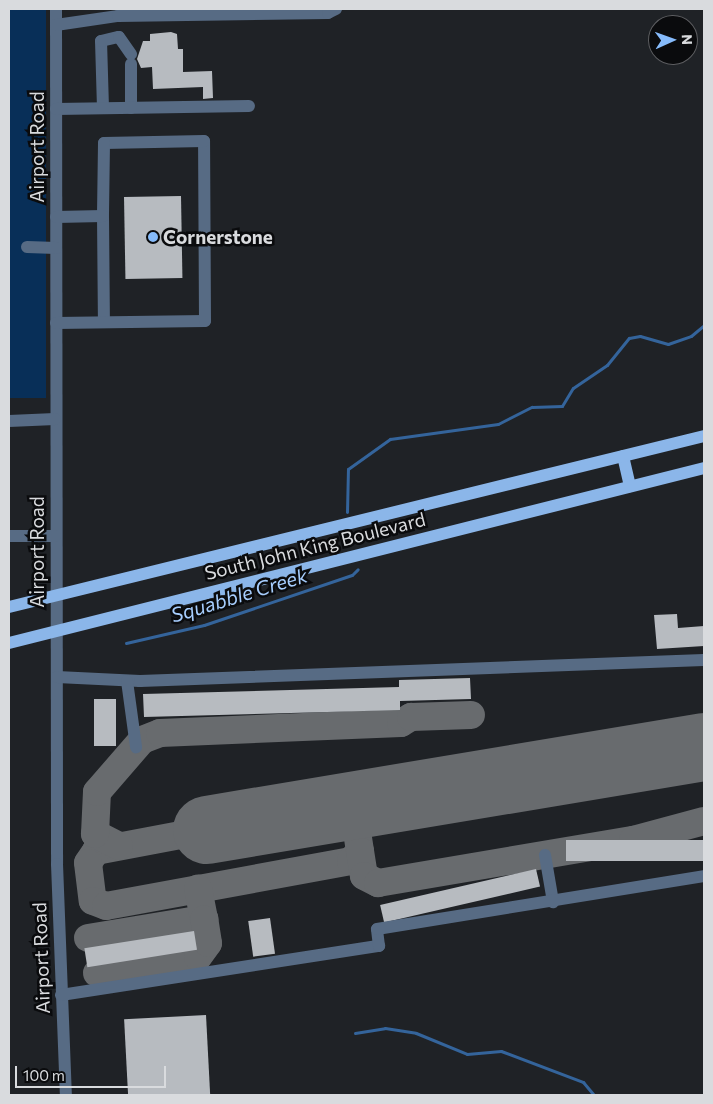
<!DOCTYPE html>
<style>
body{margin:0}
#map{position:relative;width:713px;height:1104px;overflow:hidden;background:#1f2226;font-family:Commissioner,sans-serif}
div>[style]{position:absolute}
.green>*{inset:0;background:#082f58;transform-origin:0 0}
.stream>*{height:3px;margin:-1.5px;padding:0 1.5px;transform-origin:1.5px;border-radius:1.5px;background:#34649b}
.taxiway>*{height:28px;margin:-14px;padding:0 14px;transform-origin:14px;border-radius:14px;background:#686b6e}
.runway>*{height:68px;margin:-34px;padding:0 34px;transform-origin:34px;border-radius:34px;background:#686b6e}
.building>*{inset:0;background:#b7bbc0;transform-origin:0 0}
.minor>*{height:12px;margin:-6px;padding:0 6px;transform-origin:6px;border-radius:6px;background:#576b84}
.major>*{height:12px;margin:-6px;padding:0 6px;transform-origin:6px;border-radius:6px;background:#8bb6e9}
.dots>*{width:14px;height:14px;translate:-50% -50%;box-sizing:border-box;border:2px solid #0a0b0d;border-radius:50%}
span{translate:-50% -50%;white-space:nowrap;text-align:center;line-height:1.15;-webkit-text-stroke:5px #0a0b0d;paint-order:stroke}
.street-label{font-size:19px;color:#d9dbde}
.poi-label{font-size:19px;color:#d9dbde;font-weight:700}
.left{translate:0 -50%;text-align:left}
.water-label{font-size:20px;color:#a7cefe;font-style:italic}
.frame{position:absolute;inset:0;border:10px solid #d9dbde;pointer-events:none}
.north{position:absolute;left:648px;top:15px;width:50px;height:50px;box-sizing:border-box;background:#0a0b0d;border:1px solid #5d5e61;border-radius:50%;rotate:88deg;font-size:14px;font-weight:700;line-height:20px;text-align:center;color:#d9dbde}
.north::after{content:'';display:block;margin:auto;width:18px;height:22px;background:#86bbfb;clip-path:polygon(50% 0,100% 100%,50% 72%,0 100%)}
.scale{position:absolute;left:15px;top:1066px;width:151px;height:22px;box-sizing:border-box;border:2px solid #d9dbde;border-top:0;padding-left:6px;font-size:15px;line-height:18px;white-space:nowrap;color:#d9dbde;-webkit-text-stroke:4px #0a0b0d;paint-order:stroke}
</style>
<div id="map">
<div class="green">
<i style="left:9px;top:9px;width:37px;height:389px"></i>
</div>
<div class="stream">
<i style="left:347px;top:512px;width:43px;rotate:-88.7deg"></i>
<i style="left:348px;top:469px;width:52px;rotate:-35.5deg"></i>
<i style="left:390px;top:439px;width:109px;rotate:-7.9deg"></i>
<i style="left:498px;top:424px;width:38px;rotate:-27deg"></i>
<i style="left:532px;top:407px;width:30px;rotate:-2deg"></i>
<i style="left:562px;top:406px;width:21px;rotate:-59deg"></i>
<i style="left:573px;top:388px;width:41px;rotate:-34.1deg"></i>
<i style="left:607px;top:365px;width:35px;rotate:-51deg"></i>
<i style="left:629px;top:338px;width:11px;rotate:-10deg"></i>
<i style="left:640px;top:336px;width:29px;rotate:16deg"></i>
<i style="left:668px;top:344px;width:24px;rotate:-19deg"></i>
<i style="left:691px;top:336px;width:17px;rotate:-40deg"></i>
<i style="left:126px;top:643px;width:80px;rotate:-13deg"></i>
<i style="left:204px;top:625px;width:156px;rotate:-18.7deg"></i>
<i style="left:352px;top:575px;width:8px;rotate:-45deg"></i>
<i style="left:355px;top:1033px;width:30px;rotate:-9deg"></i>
<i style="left:385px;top:1028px;width:31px;rotate:9deg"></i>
<i style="left:416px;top:1033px;width:55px;rotate:22.4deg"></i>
<i style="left:467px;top:1054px;width:34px;rotate:-5deg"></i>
<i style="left:501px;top:1051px;width:88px;rotate:20.7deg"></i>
<i style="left:583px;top:1082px;width:17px;rotate:50deg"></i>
</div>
<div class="taxiway">
<i style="left:207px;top:830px;width:113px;rotate:169.3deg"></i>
<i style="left:96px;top:851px;width:14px;rotate:124deg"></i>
<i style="left:88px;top:863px;width:38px;rotate:83deg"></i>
<i style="left:93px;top:901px;width:14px;rotate:21deg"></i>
<i style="left:106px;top:906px;width:249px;rotate:-10.4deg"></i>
<i style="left:351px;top:861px;width:13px;rotate:-48deg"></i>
<i style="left:360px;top:851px;width:46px;rotate:-98.8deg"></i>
<i style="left:119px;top:846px;width:27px;rotate:-153deg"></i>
<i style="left:95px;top:834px;width:42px;rotate:-87.3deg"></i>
<i style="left:97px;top:792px;width:69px;rotate:-49.1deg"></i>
<i style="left:142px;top:740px;width:19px;rotate:-21deg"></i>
<i style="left:160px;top:733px;width:241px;rotate:-2.4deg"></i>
<i style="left:401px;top:723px;width:12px;rotate:-31deg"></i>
<i style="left:411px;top:717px;width:60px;rotate:-1.9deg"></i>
<i style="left:360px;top:851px;width:25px;rotate:81deg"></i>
<i style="left:364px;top:876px;width:16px;rotate:27deg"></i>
<i style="left:378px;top:883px;width:259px;rotate:-9.6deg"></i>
<i style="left:633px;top:840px;width:73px;rotate:-15deg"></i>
<i style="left:88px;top:938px;width:118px;rotate:-9.3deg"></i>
<i style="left:204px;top:919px;width:31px;rotate:-101deg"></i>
<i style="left:97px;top:973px;width:102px;rotate:-9deg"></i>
<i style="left:198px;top:957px;width:17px;rotate:-54deg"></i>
<i style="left:208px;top:943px;width:24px;rotate:-99deg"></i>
</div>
<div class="runway">
<i style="left:207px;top:830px;width:504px;rotate:-9.48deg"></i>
</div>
<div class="building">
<i style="clip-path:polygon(171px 32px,177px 34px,178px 49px,183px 49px,183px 72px,212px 71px,213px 98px,203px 99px,203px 87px,153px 89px,152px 67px,141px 68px,137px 59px,143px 41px,150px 41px,150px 34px)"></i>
<i style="left:181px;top:196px;width:82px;height:57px;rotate:89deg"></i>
<i style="clip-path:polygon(677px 614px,678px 628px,704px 626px,704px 646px,657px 649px,654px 615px)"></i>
<i style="clip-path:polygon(470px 678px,471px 699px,400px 701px,400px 710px,144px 717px,143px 694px,399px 687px,399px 680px)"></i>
<i style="left:94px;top:699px;width:22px;height:47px"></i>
<i style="left:704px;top:840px;width:21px;height:138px;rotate:90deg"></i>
<i style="left:536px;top:869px;width:18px;height:160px;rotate:77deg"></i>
<i style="left:270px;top:918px;width:36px;height:22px;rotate:82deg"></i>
<i style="left:194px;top:931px;width:19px;height:111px;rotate:81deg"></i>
<i style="left:206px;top:1015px;width:80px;height:82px;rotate:87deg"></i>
</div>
<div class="minor">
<i style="left:56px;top:9px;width:855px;rotate:89.93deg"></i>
<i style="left:57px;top:864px;width:231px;rotate:87.8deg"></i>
<i style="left:56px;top:25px;width:63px;rotate:-8.3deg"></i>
<i style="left:118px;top:16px;width:210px;rotate:-0.8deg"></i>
<i style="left:328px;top:13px;width:9px;rotate:-27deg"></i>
<i style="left:131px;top:64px;width:44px;rotate:90deg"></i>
<i style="left:103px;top:108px;width:67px;rotate:-91.7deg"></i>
<i style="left:101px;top:41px;width:18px;rotate:-13deg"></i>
<i style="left:119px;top:37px;width:21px;rotate:55deg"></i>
<i style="left:56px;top:109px;width:193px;rotate:-0.9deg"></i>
<i style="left:103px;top:216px;width:106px;rotate:89.5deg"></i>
<i style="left:27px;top:247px;width:29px;rotate:2deg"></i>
<i style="left:56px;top:323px;width:149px;rotate:-0.8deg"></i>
<i style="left:205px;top:321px;width:180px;rotate:-90.3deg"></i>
<i style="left:204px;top:141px;width:100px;rotate:178.9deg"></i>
<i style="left:104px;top:143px;width:73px;rotate:90.8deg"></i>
<i style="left:103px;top:216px;width:47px;rotate:178.8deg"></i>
<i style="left:9px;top:421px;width:46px;rotate:-2.5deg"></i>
<i style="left:9px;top:536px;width:46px"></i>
<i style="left:57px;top:677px;width:83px;rotate:2.8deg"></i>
<i style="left:140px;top:681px;width:564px;rotate:-2.13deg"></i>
<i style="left:127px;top:681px;width:67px;rotate:82.2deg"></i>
<i style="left:545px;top:855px;width:48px;rotate:80.3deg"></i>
<i style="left:61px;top:995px;width:322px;rotate:-8.8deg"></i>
<i style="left:379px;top:946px;width:17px;rotate:-97deg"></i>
<i style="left:377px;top:929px;width:331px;rotate:-9.2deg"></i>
</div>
<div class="major">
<i style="left:623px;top:456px;width:31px;rotate:77deg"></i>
<i style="left:9px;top:607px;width:716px;rotate:-13.82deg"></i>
<i style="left:9px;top:643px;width:717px;rotate:-14.13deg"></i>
</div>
<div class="dots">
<i style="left:153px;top:237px;background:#86bbfb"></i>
</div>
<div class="street-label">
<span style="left:37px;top:147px;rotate:-90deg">Airport Road</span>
<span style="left:315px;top:546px;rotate:-14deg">South John King Boulevard</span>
<span style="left:37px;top:552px;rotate:-90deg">Airport Road</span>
<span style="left:41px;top:958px;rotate:-92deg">Airport Road</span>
</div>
<div class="poi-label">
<span class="left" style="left:163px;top:237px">Cornerstone</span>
</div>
<div class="water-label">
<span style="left:239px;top:595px;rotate:-17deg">Squabble Creek</span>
</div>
<div class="frame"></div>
<div class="north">N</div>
<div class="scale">100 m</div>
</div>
